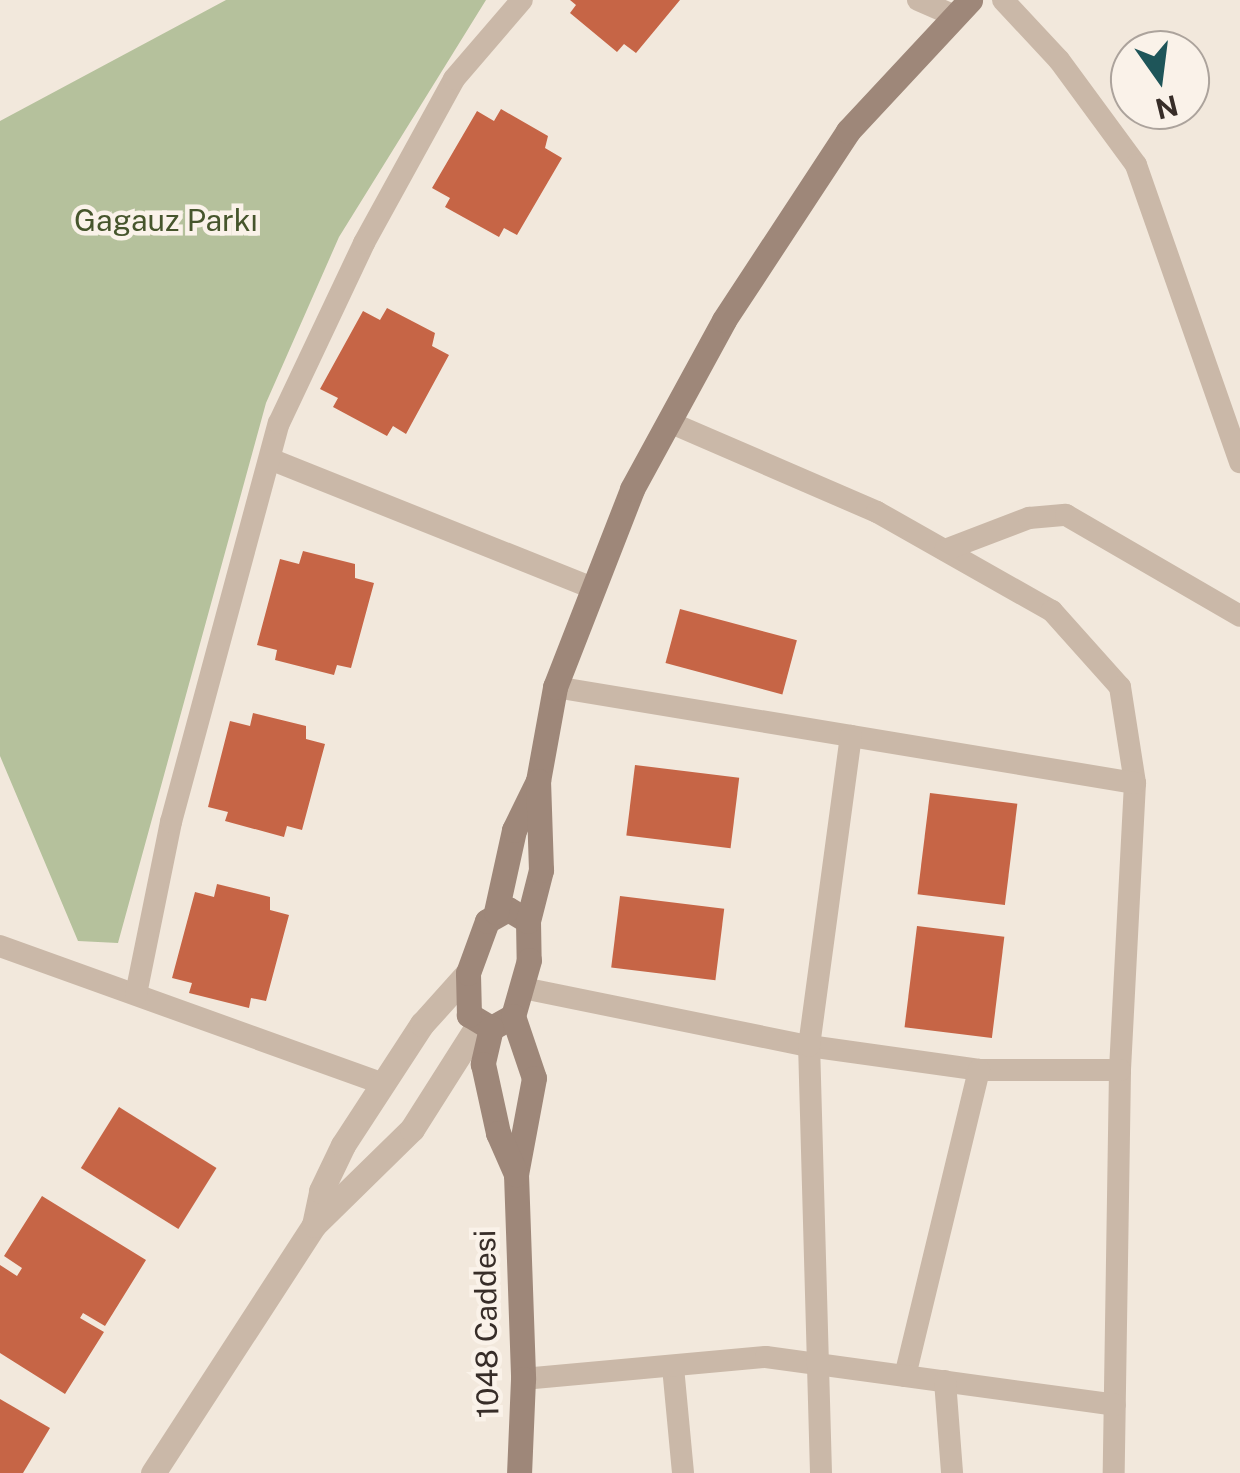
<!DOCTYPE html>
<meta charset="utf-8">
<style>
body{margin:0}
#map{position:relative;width:1240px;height:1473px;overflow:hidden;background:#f2e8dc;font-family:"Public Sans",sans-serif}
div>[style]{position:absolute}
.green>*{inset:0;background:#b5c19c}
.building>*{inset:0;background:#c66546;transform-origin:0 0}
.minor>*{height:22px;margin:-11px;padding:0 11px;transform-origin:11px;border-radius:11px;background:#cab8a8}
.tertiary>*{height:25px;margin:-12.5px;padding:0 12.5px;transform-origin:12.5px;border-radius:12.5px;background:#cab8a8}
.secondary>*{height:25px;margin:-12.5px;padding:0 12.5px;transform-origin:12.5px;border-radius:12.5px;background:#9e8779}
span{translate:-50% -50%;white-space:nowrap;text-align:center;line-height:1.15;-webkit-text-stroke:9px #faf2e9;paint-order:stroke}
.park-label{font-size:30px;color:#46552c}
.street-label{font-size:30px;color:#372d28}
.north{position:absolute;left:1110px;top:30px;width:100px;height:100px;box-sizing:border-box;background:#faf2e9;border:2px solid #aca39c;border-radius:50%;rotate:166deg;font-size:28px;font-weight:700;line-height:40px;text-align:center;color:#372d28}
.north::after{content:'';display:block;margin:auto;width:35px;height:45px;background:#1e5559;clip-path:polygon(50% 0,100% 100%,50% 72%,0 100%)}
</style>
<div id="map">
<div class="green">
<i style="clip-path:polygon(226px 0,486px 0,339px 237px,266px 403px,118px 943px,78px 941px,0 756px,0 121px)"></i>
</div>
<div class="building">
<i style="clip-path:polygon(570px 0,680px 0,636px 53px,624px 44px,617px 52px,570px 13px,576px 5px)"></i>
<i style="clip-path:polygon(501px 109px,548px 136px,545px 148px,562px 158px,517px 235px,504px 228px,499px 237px,445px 207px,450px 198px,432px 188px,477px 111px,494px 121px)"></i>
<i style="clip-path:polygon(387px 308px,435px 333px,432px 346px,449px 355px,406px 434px,393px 426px,387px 436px,333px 407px,338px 398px,320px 389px,363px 311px,380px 320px)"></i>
<i style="clip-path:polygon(303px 551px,355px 564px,355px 578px,374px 583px,351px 668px,337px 665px,334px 675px,275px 660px,277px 650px,257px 645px,280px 559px,299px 564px)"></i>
<i style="left:680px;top:609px;width:121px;height:56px;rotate:15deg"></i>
<i style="clip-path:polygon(253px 713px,306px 726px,306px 739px,325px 744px,302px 830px,287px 826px,284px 837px,225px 821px,228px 812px,208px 807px,230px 721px,250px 726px)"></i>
<i style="left:635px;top:765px;width:105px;height:71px;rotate:7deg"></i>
<i style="left:930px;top:793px;width:88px;height:102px;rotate:7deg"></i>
<i style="clip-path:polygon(217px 884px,270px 897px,270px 910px,289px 915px,266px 1001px,251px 998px,249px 1008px,189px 993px,192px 983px,172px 978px,195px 892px,214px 897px)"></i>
<i style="left:620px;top:896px;width:105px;height:72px;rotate:7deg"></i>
<i style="left:917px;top:926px;width:88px;height:102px;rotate:7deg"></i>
<i style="left:119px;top:1107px;width:115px;height:72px;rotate:32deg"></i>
<i style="clip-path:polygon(42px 1196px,146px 1260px,105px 1326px,83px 1313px,80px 1318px,104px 1332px,65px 1394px,0 1353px,0 1265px,17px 1276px,22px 1268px,4px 1256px)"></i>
<i style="clip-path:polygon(0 1399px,50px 1428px,23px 1473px,0 1473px)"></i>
</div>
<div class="minor">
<i style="left:918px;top:0;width:40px;rotate:23.4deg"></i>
<i style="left:1003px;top:0;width:82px;rotate:47deg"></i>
<i style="left:1059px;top:60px;width:130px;rotate:53.7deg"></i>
<i style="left:1136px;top:165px;width:315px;rotate:70.7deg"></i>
<i style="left:669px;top:422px;width:227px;rotate:23.4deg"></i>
<i style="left:877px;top:512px;width:201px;rotate:29.5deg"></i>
<i style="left:1052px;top:611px;width:102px;rotate:48.2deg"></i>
<i style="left:1120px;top:687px;width:97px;rotate:81.1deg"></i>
<i style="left:1135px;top:783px;width:287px;rotate:93deg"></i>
<i style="left:1120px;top:1070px;width:403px;rotate:90.9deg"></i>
<i style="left:270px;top:459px;width:348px;rotate:21.8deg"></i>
<i style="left:945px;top:550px;width:90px;rotate:-20.9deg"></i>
<i style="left:1029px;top:518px;width:37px;rotate:-5deg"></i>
<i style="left:1066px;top:515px;width:201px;rotate:30.1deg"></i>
<i style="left:555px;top:687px;width:588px;rotate:9.4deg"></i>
<i style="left:0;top:946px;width:408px;rotate:19.8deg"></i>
<i style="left:523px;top:988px;width:292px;rotate:11.5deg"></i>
<i style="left:809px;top:1046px;width:172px;rotate:8deg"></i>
<i style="left:979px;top:1070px;width:141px"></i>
<i style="left:136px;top:994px;width:176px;rotate:-78.5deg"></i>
<i style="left:171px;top:822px;width:413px;rotate:-74.9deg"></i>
<i style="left:279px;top:423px;width:199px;rotate:-64.7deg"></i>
<i style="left:364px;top:243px;width:187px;rotate:-61.2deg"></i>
<i style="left:454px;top:79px;width:104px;rotate:-49.3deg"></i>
<i style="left:673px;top:1367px;width:106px;rotate:84.6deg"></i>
<i style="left:905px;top:1376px;width:315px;rotate:-76.4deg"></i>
<i style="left:523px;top:1379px;width:244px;rotate:-5.2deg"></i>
<i style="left:766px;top:1357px;width:352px;rotate:7.8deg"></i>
<i style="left:945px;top:1381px;width:92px;rotate:85.6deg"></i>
<i style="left:821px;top:1473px;width:427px;rotate:-91.6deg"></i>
<i style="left:809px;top:1046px;width:313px;rotate:-82.3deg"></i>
</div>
<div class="tertiary">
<i style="left:314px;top:1225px;width:35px;rotate:-78deg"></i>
<i style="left:321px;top:1191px;width:51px;rotate:-64.4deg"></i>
<i style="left:343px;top:1145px;width:145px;rotate:-56.9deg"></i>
<i style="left:422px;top:1024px;width:69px;rotate:-48deg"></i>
<i style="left:153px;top:1473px;width:296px;rotate:-57deg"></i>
<i style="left:314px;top:1225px;width:137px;rotate:-44.4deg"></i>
<i style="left:412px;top:1129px;width:123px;rotate:-57.6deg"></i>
</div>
<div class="secondary">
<i style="left:508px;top:909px;width:23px;rotate:31deg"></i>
<i style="left:528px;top:921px;width:39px;rotate:89deg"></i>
<i style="left:529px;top:960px;width:58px;rotate:105.9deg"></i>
<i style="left:513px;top:1016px;width:25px;rotate:151deg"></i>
<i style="left:491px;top:1028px;width:26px;rotate:-149deg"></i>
<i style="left:469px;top:1015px;width:42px;rotate:-91.4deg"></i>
<i style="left:468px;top:973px;width:55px;rotate:-69.9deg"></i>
<i style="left:487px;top:921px;width:24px;rotate:-30deg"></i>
<i style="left:496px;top:912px;width:84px;rotate:-77.6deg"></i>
<i style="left:514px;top:830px;width:55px;rotate:-63.9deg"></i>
<i style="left:538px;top:781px;width:96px;rotate:-79.7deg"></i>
<i style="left:555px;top:687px;width:212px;rotate:-68.7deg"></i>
<i style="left:632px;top:489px;width:192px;rotate:-61.4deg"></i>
<i style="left:724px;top:320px;width:226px;rotate:-56.7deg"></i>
<i style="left:848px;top:131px;width:179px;rotate:-47deg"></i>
<i style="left:528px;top:921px;width:53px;rotate:-75.7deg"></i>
<i style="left:541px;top:870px;width:89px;rotate:-91.9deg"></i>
<i style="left:513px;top:1016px;width:65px;rotate:71.3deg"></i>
<i style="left:534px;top:1078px;width:98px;rotate:100.6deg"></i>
<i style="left:516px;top:1174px;width:205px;rotate:88deg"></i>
<i style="left:523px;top:1379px;width:94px;rotate:92.4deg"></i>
<i style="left:491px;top:1028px;width:37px;rotate:103deg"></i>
<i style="left:483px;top:1064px;width:71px;rotate:77.7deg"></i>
<i style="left:498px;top:1133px;width:45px;rotate:66.3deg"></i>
</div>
<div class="park-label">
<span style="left:166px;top:220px">Gagauz Parkı</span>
</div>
<div class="street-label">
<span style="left:486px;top:1324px;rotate:-91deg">1048 Caddesi</span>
</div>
<div class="north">N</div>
</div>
